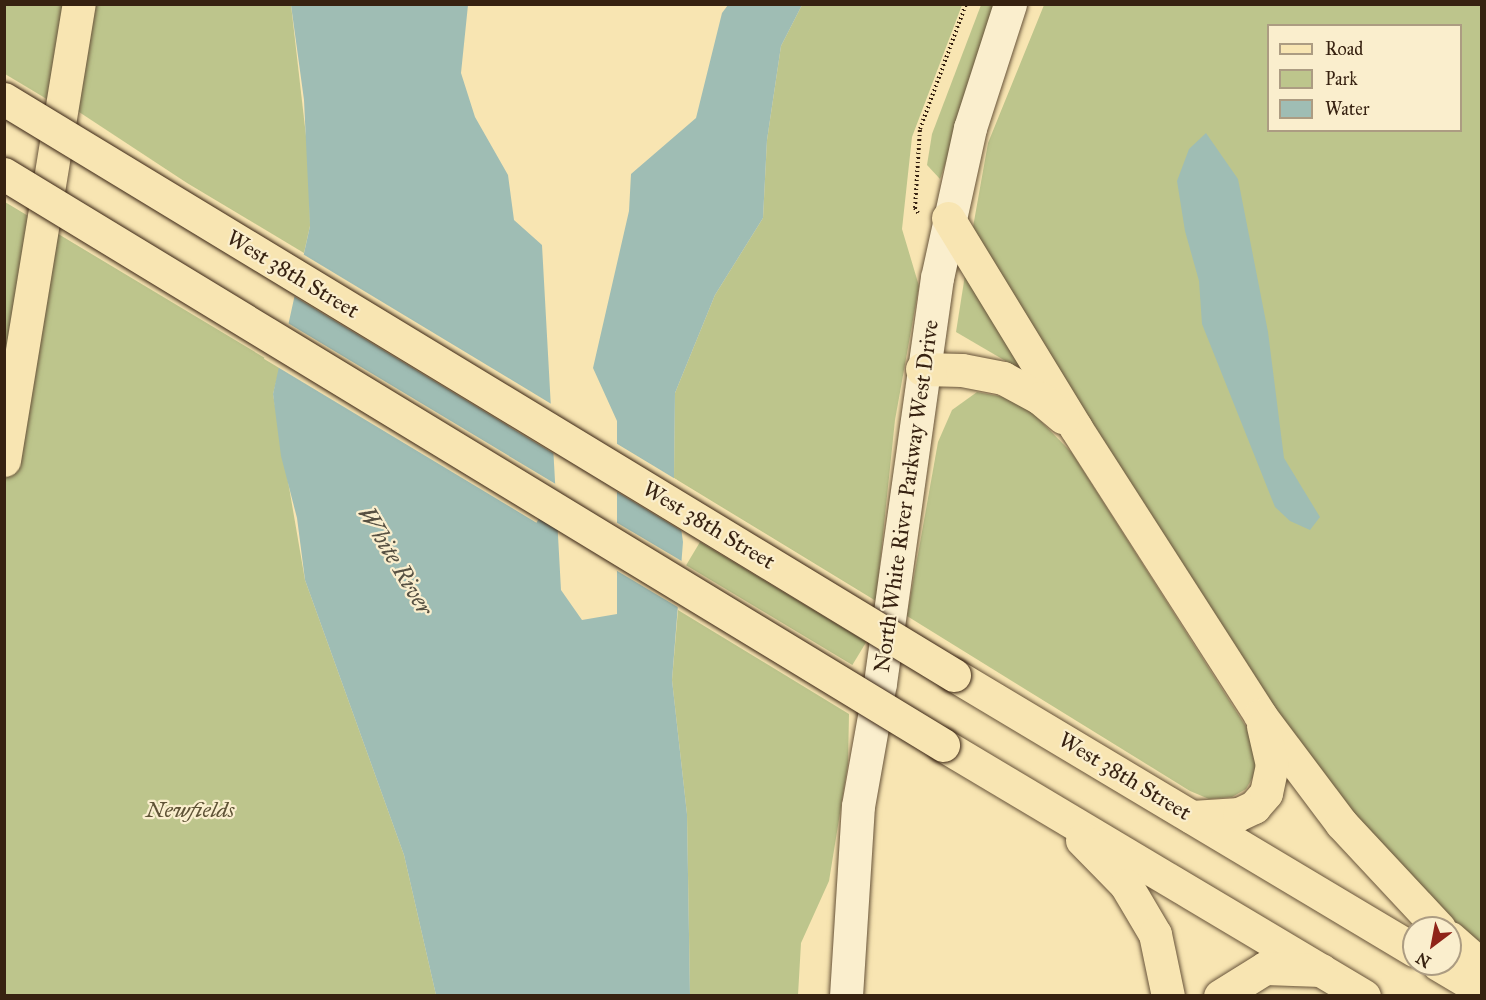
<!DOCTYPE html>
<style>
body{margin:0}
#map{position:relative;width:1486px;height:1000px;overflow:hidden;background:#f8e5b2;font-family:"IM FELL Great Primer",serif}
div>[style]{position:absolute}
.green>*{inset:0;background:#bdc58c;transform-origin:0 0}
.water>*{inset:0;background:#9fbdb4}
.pier>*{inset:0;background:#f8e5b2;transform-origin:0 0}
.path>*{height:4px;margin-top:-2px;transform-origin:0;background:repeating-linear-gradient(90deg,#372211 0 1.5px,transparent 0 4.5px)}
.roads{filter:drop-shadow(0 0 2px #675339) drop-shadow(0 0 2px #675339)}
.tertiary>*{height:33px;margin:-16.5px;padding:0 16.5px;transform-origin:16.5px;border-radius:16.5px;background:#faeecd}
.primary>*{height:33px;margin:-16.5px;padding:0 16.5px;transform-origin:16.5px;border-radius:16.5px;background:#f8e5b2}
.bridges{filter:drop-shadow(0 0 2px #372211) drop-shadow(0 0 2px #372211)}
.primary-bridge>*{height:33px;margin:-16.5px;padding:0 16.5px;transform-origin:16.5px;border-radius:16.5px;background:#f8e5b2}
span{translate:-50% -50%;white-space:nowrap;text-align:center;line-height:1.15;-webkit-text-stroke:4.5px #faeecd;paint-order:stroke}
.street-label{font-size:22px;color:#372211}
.park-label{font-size:22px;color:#5f5336;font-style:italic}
.water-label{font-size:24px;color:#565042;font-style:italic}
.frame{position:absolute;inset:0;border:6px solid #372211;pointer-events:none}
.legend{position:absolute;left:1267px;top:24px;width:195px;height:108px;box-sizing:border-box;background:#faeecd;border:2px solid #ac9c82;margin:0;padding:8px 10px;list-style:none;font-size:18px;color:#372211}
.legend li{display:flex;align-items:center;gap:12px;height:30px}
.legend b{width:30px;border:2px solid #ac9c82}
.north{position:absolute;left:1402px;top:916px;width:60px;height:60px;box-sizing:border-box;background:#faeecd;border:2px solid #ac9c82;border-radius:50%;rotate:212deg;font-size:16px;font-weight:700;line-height:24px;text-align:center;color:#372211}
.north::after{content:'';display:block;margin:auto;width:21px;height:27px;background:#8f2418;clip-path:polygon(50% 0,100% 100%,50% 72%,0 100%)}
</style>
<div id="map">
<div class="green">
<i style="clip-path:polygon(5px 5px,72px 5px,55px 104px,5px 74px)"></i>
<i style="clip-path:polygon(94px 5px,291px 5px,309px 162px,310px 226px,304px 253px,187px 183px,76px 110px)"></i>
<i style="clip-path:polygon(802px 5px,962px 5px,912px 137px,902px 229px,919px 286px,895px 420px,876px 601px,674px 478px,675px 393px,715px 295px,763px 218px,767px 140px,781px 46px)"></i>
<i style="clip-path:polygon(981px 5px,1000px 5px,940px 179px,927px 165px,932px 134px)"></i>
<i style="clip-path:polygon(evenodd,1044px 5px,1481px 5px,1481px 950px,1327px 791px,989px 266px,973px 227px,988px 143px,1044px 5px,1268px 26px,1460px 26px,1460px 130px,1268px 130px,1268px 26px)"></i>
<i style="clip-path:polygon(5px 202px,280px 367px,273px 394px,305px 580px,404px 855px,436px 995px,5px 996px)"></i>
<i style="clip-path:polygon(965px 275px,1028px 374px,956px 332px)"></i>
<i style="clip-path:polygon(977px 392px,1009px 398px,1027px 407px,1072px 453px,1257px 744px,1259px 751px,1253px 777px,1246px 789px,1232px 797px,1209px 799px,1190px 791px,907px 616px,938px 442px,952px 410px)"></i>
<i style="left:700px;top:542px;width:194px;height:27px;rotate:31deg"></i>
<i style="clip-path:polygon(678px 610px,849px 714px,848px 764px,829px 881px,801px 943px,798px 995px,690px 995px,687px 814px,672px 680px)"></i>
</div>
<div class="water">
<i style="clip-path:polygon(291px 5px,468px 5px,461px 73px,475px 117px,508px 175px,514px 220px,542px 245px,561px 590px,582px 620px,617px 614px,617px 421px,593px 368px,629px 211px,631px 174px,696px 118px,722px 13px,728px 5px,802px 5px,781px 46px,767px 140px,763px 218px,715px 295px,675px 393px,674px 478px,683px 542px,672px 680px,687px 814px,690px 995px,436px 995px,404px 855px,305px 580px,297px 518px,281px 456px,273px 394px,310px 226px,304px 100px)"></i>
<i style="clip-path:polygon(1206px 133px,1238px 179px,1268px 332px,1284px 458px,1320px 517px,1310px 530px,1290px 521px,1275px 507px,1202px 324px,1199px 281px,1185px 231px,1177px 181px,1189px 149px)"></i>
</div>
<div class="pier">
<i style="clip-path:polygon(301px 253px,553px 405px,556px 455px,292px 295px)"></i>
<i style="left:286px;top:322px;width:318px;height:43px;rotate:31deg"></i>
<i style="clip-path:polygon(614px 442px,677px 480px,685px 533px,614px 490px)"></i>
<i style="clip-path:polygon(614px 521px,685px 563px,681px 609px,614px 569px)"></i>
</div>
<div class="path">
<i style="left:918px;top:213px;width:6px;rotate:-121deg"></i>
<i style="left:915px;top:208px;width:79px;rotate:-86.4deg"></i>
<i style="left:920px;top:129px;width:133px;rotate:-69.8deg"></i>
</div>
<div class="roads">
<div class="tertiary">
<i style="left:846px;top:996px;width:190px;rotate:-86.4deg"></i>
<i style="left:858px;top:806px;width:125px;rotate:-79.9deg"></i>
<i style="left:880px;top:683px;width:409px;rotate:-82deg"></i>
<i style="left:937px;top:278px;width:154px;rotate:-77.6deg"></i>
<i style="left:970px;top:128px;width:130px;rotate:-72.1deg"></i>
</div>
<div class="primary">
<i style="left:948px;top:218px;width:246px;rotate:58.6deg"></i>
<i style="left:1076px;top:428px;width:341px;rotate:57.3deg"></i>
<i style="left:1260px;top:715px;width:135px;rotate:53.1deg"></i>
<i style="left:1341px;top:823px;width:144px;rotate:47deg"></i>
<i style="left:922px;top:369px;width:40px;rotate:1.4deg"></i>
<i style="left:962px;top:370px;width:42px;rotate:11deg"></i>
<i style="left:1003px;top:378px;width:42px;rotate:28.4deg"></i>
<i style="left:1040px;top:398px;width:30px;rotate:40deg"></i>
<i style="left:4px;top:460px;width:462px;rotate:-80.7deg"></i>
<i style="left:954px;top:675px;width:536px;rotate:30.87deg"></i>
<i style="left:943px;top:745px;width:490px;rotate:30.8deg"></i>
<i style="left:1192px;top:817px;width:47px;rotate:-3.7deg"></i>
<i style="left:1239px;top:814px;width:17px;rotate:-25deg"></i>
<i style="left:1254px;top:807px;width:18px;rotate:-49deg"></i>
<i style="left:1266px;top:793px;width:29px;rotate:-78deg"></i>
<i style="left:1272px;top:765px;width:40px;rotate:-103deg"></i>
<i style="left:1082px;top:840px;width:63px;rotate:45.6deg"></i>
<i style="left:1126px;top:885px;width:57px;rotate:59.4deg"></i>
<i style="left:1155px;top:934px;width:63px;rotate:78.2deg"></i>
<i style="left:1450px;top:938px;width:43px;rotate:41.2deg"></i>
<i style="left:1438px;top:964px;width:51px;rotate:30.6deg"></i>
<i style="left:1220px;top:996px;width:53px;rotate:-31.9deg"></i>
<i style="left:1265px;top:968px;width:56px;rotate:2deg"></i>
</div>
</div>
<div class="bridges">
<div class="primary-bridge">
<i style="left:4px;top:99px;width:1111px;rotate:31.23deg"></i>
<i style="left:4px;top:174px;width:1099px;rotate:31.3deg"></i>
</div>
</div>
<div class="street-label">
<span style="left:293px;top:274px;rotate:31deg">West 38th Street</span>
<span style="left:906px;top:496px;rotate:-82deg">North White River Parkway West Drive</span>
<span style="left:709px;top:525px;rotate:31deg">West 38th Street</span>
<span style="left:1125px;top:776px;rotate:31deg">West 38th Street</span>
</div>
<div class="park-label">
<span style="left:190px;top:810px">Newfields</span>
</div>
<div class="water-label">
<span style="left:395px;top:561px;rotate:59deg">White River</span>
</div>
<div class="frame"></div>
<ul class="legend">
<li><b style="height:8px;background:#f8e5b2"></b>Road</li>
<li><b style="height:16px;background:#bdc58c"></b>Park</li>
<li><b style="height:16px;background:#9fbdb4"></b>Water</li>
</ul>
<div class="north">N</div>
</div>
